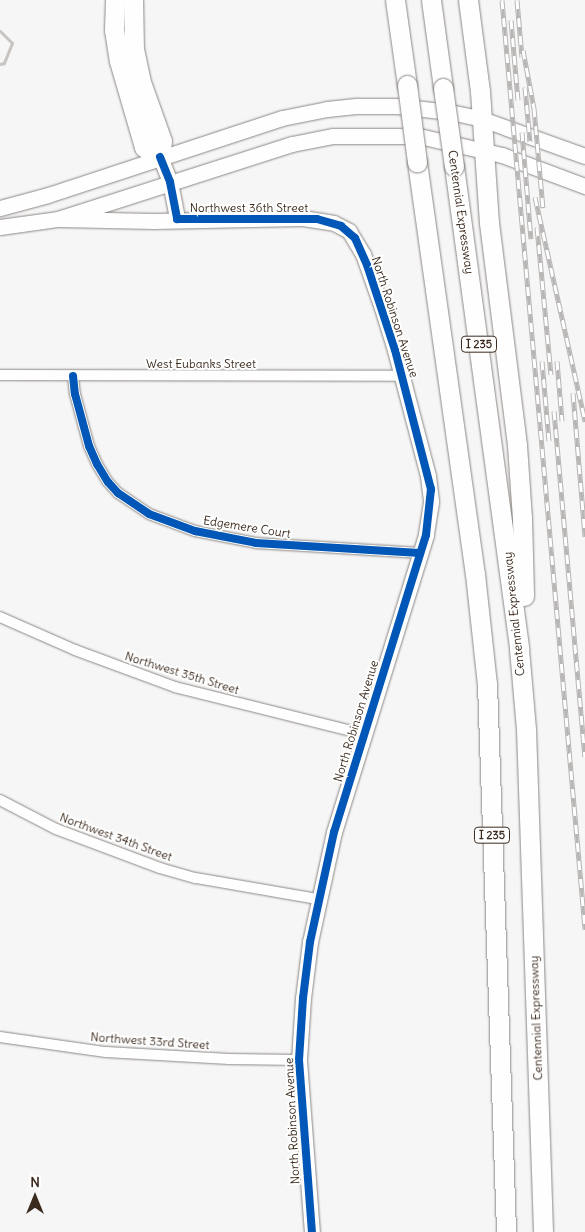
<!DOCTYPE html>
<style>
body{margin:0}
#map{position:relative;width:585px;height:1232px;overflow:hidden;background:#f7f6f6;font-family:Delius,sans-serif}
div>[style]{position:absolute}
.stream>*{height:3px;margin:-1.5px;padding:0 1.5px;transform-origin:1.5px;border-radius:1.5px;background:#c8c4c1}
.roads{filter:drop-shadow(0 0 1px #8b8784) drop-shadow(0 0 1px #8b8784)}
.street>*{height:10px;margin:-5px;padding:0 5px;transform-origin:5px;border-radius:5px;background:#fefefe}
.secondary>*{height:15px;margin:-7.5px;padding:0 7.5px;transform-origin:7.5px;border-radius:7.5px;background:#fefefe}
.highway>*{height:19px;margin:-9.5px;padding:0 9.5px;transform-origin:9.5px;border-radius:9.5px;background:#fefefe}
.rail>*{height:5px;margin-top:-2.5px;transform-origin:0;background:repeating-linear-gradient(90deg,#fff 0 9px,#b8b6b5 0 18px);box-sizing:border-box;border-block:1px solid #b8b6b5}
.bridges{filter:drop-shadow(0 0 1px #8b8784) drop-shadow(0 0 1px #8b8784)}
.highway-bridge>*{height:19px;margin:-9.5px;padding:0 9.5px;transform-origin:9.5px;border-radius:9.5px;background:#fefefe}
.cycleway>*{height:8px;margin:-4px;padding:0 4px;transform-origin:4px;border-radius:4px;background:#0057b8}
span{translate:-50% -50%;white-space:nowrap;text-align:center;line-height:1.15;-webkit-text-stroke:4px #fff;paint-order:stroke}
.shield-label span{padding:1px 4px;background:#fff;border:1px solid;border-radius:4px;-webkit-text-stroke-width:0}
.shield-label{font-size:11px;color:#3b2a1e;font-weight:700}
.street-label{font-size:12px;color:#3b2a1e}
.north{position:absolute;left:10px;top:1172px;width:50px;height:50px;-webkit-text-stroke:4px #fff;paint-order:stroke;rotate:0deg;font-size:14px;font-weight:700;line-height:20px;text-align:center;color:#3b2a1e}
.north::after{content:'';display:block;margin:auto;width:18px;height:22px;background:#3b2a1e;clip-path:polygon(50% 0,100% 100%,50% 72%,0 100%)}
</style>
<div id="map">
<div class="stream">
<i style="left:0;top:31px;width:17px;rotate:45deg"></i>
<i style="left:12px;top:43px;width:22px;rotate:112deg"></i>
<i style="left:4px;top:63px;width:4px;rotate:166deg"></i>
</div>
<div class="roads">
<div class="street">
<i style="left:0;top:375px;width:402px;rotate:0.1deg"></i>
<i style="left:73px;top:376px;width:18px;rotate:84deg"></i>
<i style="left:75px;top:394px;width:54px;rotate:74.9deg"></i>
<i style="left:89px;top:446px;width:20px;rotate:66deg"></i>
<i style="left:97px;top:464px;width:21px;rotate:59deg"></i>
<i style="left:108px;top:482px;width:15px;rotate:48deg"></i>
<i style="left:118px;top:493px;width:37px;rotate:34deg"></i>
<i style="left:149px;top:514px;width:49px;rotate:20.3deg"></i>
<i style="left:195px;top:531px;width:62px;rotate:11.1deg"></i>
<i style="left:256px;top:543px;width:164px;rotate:3.5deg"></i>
<i style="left:0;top:617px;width:82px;rotate:23.7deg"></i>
<i style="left:75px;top:650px;width:107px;rotate:20.3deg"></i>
<i style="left:175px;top:687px;width:195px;rotate:14deg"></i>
<i style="left:0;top:800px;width:63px;rotate:27.4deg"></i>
<i style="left:56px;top:829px;width:111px;rotate:20.6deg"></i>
<i style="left:160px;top:868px;width:37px;rotate:16deg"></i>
<i style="left:196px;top:878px;width:124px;rotate:9.8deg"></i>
<i style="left:0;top:1037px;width:107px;rotate:8.1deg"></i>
<i style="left:106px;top:1052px;width:123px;rotate:3.3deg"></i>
<i style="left:229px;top:1059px;width:70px;rotate:0.8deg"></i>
</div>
<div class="secondary">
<i style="left:160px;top:157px;width:27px;rotate:68deg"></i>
<i style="left:170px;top:182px;width:38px;rotate:79deg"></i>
<i style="left:0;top:208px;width:50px;rotate:-15.2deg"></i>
<i style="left:48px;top:195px;width:246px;rotate:-18.2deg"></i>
<i style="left:282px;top:118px;width:46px;rotate:-11.3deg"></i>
<i style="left:327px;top:109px;width:31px;rotate:-6deg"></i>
<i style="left:358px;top:106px;width:39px"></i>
<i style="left:397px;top:106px;width:53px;rotate:6.5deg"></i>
<i style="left:450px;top:112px;width:33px;rotate:12deg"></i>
<i style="left:482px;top:119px;width:109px;rotate:19.8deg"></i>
<i style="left:58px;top:219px;width:96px;rotate:1.2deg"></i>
<i style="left:154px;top:221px;width:149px;rotate:-1.2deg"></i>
<i style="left:303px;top:218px;width:31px;rotate:9deg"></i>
<i style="left:334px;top:223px;width:17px;rotate:28deg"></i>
<i style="left:349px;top:231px;width:27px;rotate:59deg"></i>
<i style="left:363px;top:254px;width:57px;rotate:70.6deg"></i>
<i style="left:382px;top:308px;width:44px;rotate:72.8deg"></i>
<i style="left:395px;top:350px;width:130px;rotate:75.3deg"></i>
<i style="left:428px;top:476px;width:26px;rotate:83deg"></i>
<i style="left:431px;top:502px;width:33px;rotate:99deg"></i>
<i style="left:426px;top:535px;width:311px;rotate:107.2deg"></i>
<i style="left:334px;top:832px;width:113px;rotate:102.3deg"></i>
<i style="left:310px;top:942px;width:56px;rotate:97.1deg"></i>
<i style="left:303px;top:998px;width:62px;rotate:93.7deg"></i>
<i style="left:299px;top:1060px;width:172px;rotate:85.7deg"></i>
<i style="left:0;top:227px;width:59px;rotate:-7.9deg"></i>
<i style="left:58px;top:219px;width:246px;rotate:-17.8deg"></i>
<i style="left:292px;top:144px;width:42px;rotate:-11deg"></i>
<i style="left:333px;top:136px;width:86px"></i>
<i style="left:419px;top:136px;width:85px;rotate:12.9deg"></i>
<i style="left:502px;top:155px;width:89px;rotate:20.5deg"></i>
</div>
<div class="highway">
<i style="left:115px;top:0;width:30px;rotate:92deg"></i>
<i style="left:114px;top:30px;width:31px;rotate:81deg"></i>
<i style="left:119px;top:61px;width:90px;rotate:73.8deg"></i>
<i style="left:144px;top:147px;width:19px;rotate:32deg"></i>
<i style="left:160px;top:157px;width:16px;rotate:-83deg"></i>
<i style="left:162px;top:141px;width:63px;rotate:-109.6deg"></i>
<i style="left:141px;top:82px;width:33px;rotate:-102deg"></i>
<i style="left:134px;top:50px;width:50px;rotate:-91.1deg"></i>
<i style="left:395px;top:0;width:86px;rotate:82deg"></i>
<i style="left:431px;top:0;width:89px;rotate:82.2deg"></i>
<i style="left:468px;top:0;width:92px;rotate:82.5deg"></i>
<i style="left:480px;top:91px;width:132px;rotate:86.1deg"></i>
<i style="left:489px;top:223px;width:224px;rotate:82.8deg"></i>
<i style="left:517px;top:445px;width:73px;rotate:86.1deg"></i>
<i style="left:522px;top:518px;width:78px;rotate:88.5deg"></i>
<i style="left:417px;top:162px;width:416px;rotate:82deg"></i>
<i style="left:475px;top:574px;width:111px;rotate:83.8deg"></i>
<i style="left:487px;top:684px;width:548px;rotate:88.01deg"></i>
<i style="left:454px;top:166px;width:487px;rotate:82.3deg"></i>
<i style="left:519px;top:649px;width:80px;rotate:85deg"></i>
<i style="left:526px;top:729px;width:503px;rotate:88.06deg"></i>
</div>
</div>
<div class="rail">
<i style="left:502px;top:0;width:933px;rotate:84.89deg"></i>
<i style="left:517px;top:0;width:57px;rotate:85deg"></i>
<i style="left:511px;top:20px;width:80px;rotate:85deg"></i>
<i style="left:523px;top:50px;width:59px;rotate:79.3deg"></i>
<i style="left:534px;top:108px;width:100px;rotate:84.9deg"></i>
<i style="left:525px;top:87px;width:55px;rotate:84.8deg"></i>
<i style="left:522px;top:132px;width:107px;rotate:85.2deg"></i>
<i style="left:535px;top:197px;width:230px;rotate:77.4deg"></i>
<i style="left:537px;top:227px;width:148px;rotate:84.6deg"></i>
<i style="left:542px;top:361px;width:80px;rotate:85deg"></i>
<i style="left:557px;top:361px;width:60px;rotate:85.2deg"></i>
<i style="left:573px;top:393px;width:144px;rotate:85.2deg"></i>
<i style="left:554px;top:411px;width:347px;rotate:84.9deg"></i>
</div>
<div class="bridges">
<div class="highway-bridge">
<i style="left:407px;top:85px;width:78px;rotate:82.6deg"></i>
<i style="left:443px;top:88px;width:79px;rotate:82deg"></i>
</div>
</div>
<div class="cycleway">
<i style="left:160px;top:157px;width:27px;rotate:68deg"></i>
<i style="left:170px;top:182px;width:38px;rotate:79deg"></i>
<i style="left:177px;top:219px;width:140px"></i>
<i style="left:317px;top:219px;width:25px;rotate:16deg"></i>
<i style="left:341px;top:226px;width:18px;rotate:41deg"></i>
<i style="left:355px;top:238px;width:30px;rotate:66deg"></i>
<i style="left:367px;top:265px;width:89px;rotate:71.8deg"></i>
<i style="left:395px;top:350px;width:144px;rotate:75.5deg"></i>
<i style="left:431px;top:489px;width:46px;rotate:96.2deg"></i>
<i style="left:426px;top:535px;width:311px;rotate:107.2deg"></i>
<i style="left:334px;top:832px;width:113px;rotate:102.3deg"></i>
<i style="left:310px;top:942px;width:56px;rotate:97.1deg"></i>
<i style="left:303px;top:998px;width:62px;rotate:93.7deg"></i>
<i style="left:299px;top:1060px;width:172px;rotate:85.7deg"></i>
<i style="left:73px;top:376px;width:18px;rotate:84deg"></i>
<i style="left:75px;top:394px;width:54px;rotate:74.9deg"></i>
<i style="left:89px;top:446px;width:20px;rotate:66deg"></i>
<i style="left:97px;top:464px;width:21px;rotate:59deg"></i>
<i style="left:108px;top:482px;width:15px;rotate:48deg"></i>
<i style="left:118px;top:493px;width:37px;rotate:34deg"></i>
<i style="left:149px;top:514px;width:49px;rotate:20.3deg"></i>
<i style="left:195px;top:531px;width:62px;rotate:11.1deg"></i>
<i style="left:256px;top:543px;width:164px;rotate:3.5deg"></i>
</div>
<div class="shield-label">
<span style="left:479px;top:344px">I 235</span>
<span style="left:492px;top:835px">I 235</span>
</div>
<div class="street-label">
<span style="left:249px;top:208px">Northwest 36th Street</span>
<span style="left:461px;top:212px;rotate:82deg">Centennial Expressway</span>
<span style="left:395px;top:317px;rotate:72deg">North Robinson Avenue</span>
<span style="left:201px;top:364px">West Eubanks Street</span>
<span style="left:247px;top:527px;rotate:9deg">Edgemere Court</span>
<span style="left:514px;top:614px;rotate:-96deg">Centennial Expressway</span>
<span style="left:182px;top:673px;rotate:17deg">Northwest 35th Street</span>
<span style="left:356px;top:721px;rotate:-73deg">North Robinson Avenue</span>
<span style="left:116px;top:837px;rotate:20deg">Northwest 34th Street</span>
<span style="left:536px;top:1018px;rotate:-92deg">Centennial Expressway</span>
<span style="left:150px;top:1041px;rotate:4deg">Northwest 33rd Street</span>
<span style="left:292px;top:1121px;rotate:-93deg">North Robinson Avenue</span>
</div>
<div class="north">N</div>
</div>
